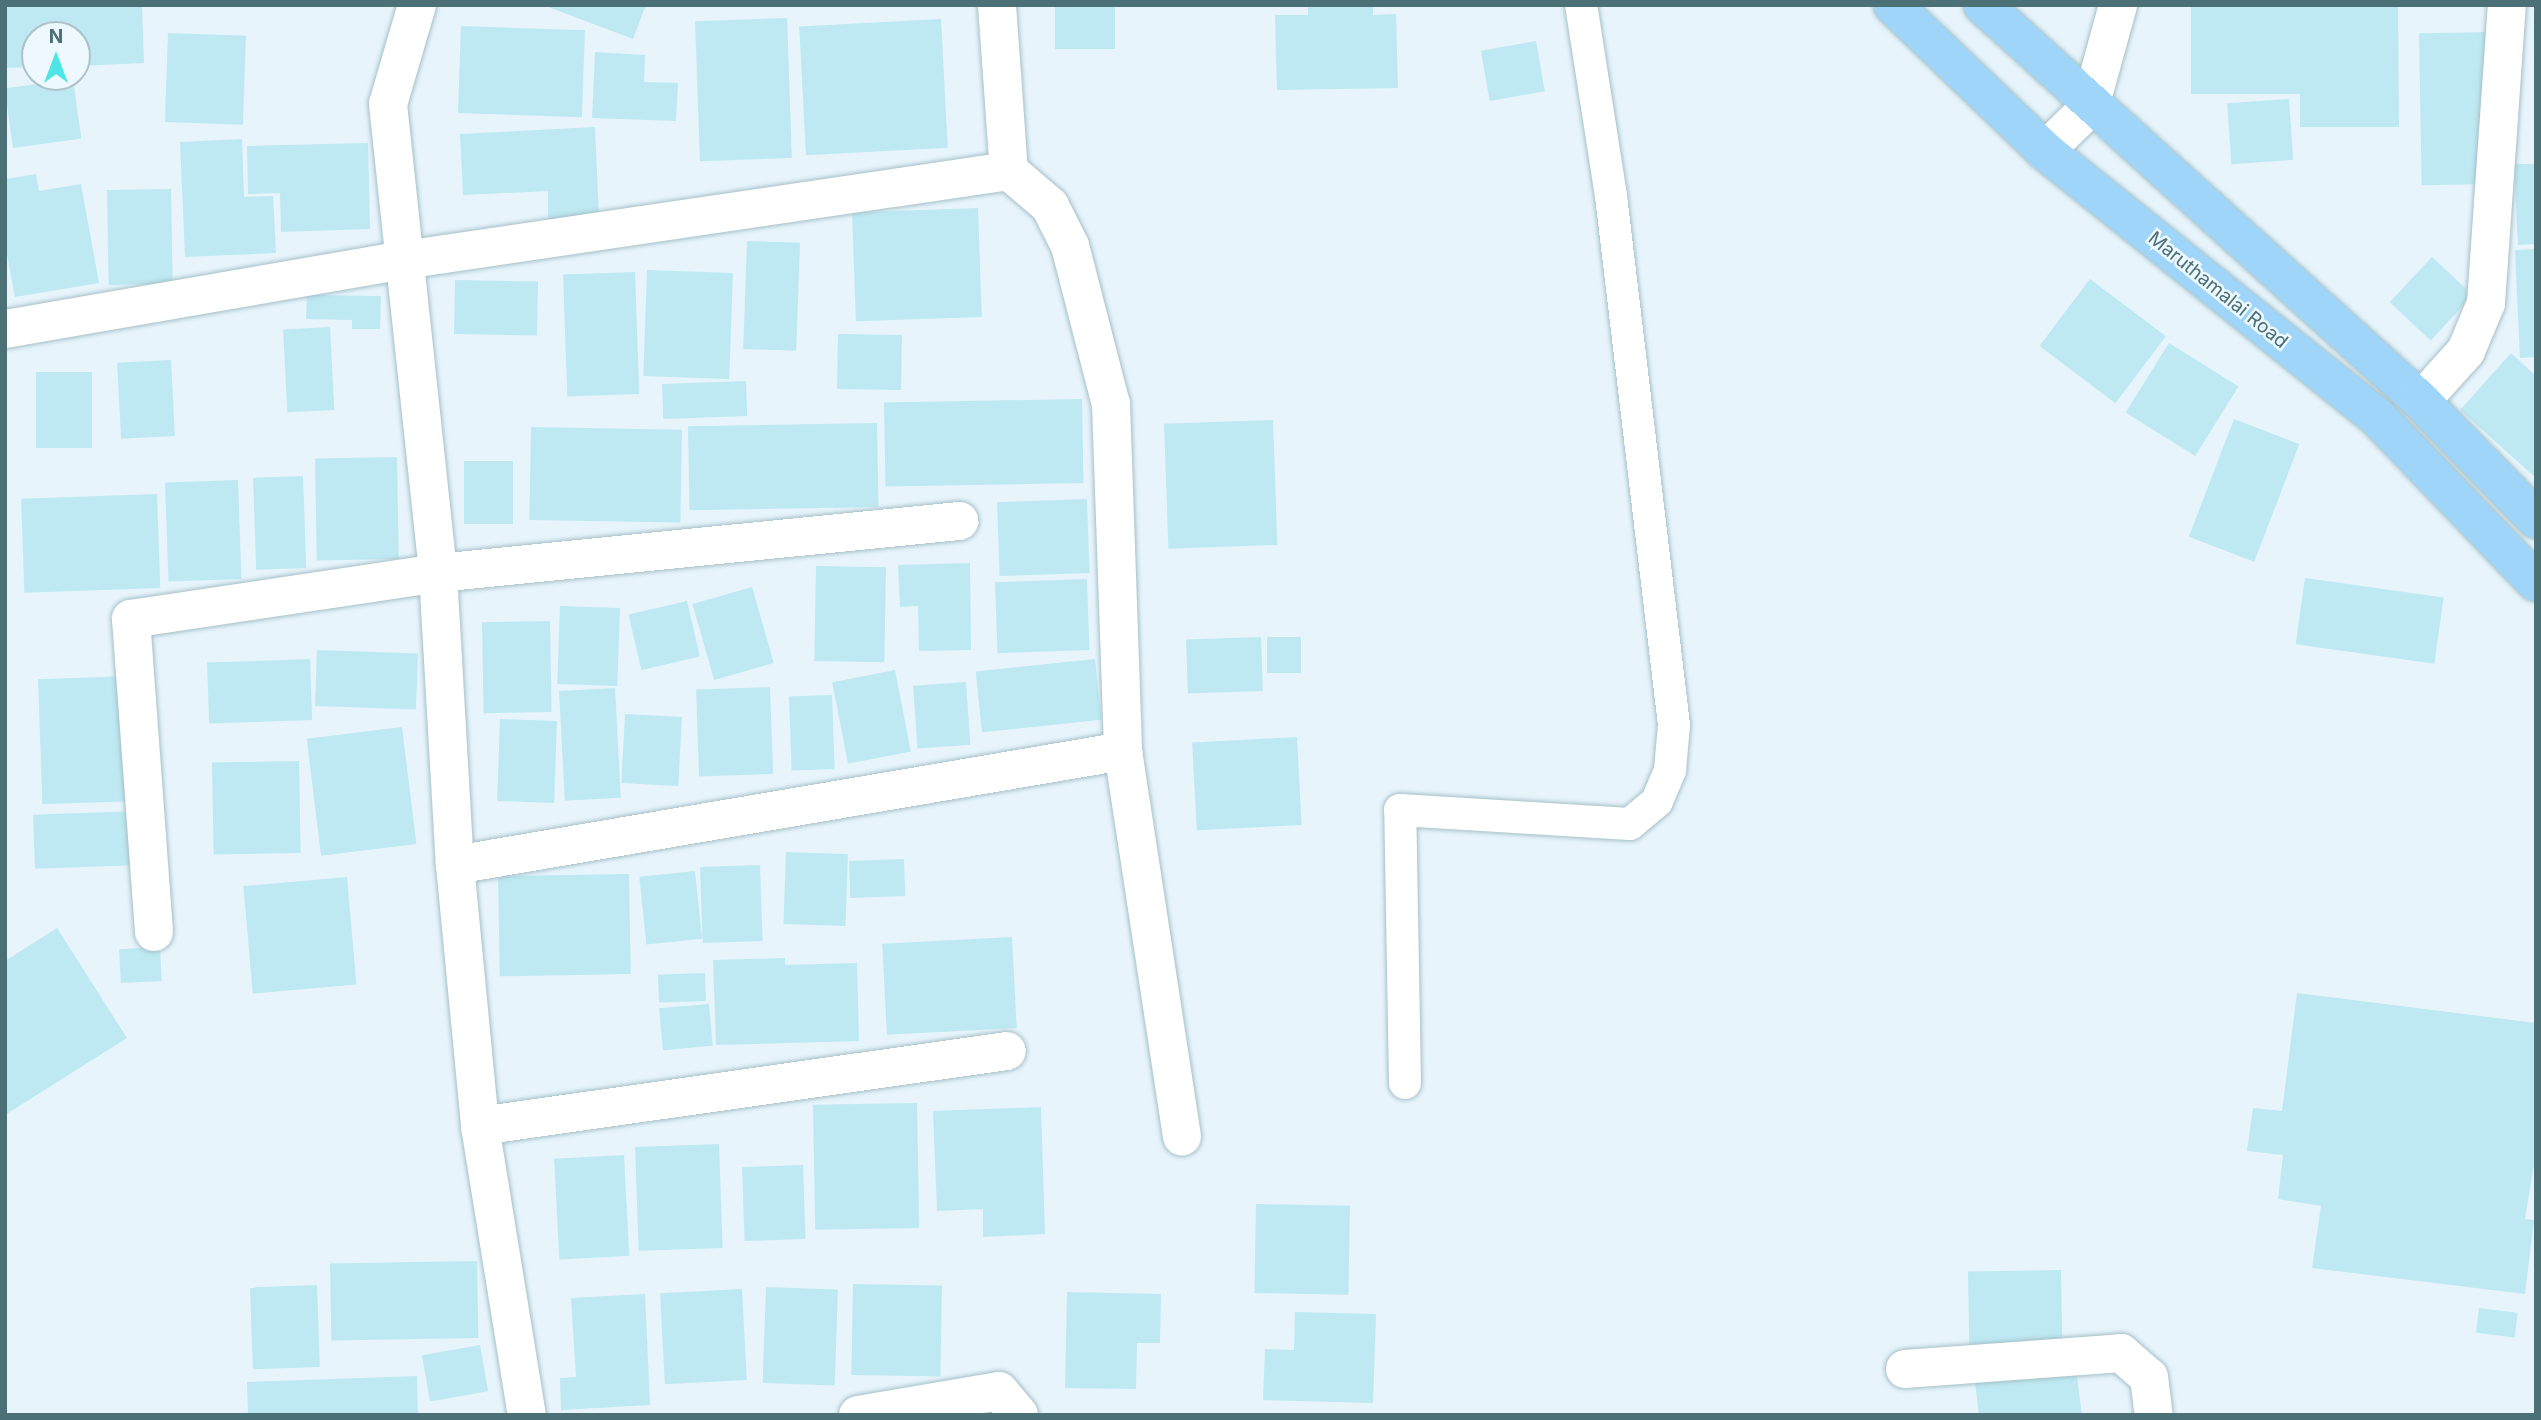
<!DOCTYPE html>
<style>
body{margin:0}
#map{position:relative;width:2541px;height:1420px;overflow:hidden;background:#e7f4fc;font-family:Inter,sans-serif}
div>[style]{position:absolute}
.building>*{inset:0;background:#bee9f2;transform-origin:0 0}
.roads{filter:drop-shadow(0 0 2px #a5c0c7) drop-shadow(0 0 2px #a5c0c7)}
.service>*{height:32px;margin:-16px;padding:0 16px;transform-origin:16px;border-radius:16px;background:#fff}
.minor>*{height:38px;margin:-19px;padding:0 19px;transform-origin:19px;border-radius:19px;background:#fff}
.primary>*{height:38px;margin:-19px;padding:0 19px;transform-origin:19px;border-radius:19px;background:#a0d5fa}
span{translate:-50% -50%;white-space:nowrap;text-align:center;line-height:1.15;-webkit-text-stroke:5px #edf8ff;paint-order:stroke}
.street-label{font-size:19px;color:#4b7076}
.frame{position:absolute;inset:0;border:7px solid #4b7076;pointer-events:none}
.north{position:absolute;left:21px;top:21px;width:70px;height:70px;box-sizing:border-box;background:#edf8ff;border:2px solid #acc2c8;border-radius:50%;rotate:0deg;font-size:19px;font-weight:700;line-height:28px;text-align:center;color:#4b7076}
.north::after{content:'';display:block;margin:auto;width:24px;height:32px;background:#4de5e5;clip-path:polygon(50% 0,100% 100%,50% 72%,0 100%)}
</style>
<div id="map">
<div class="building">
<i style="clip-path:polygon(5px 5px,142px 5px,144px 63px,77px 66px,77px 35px,35px 35px,35px 67px,5px 68px)"></i>
<i style="clip-path:polygon(543px 5px,646px 5px,633px 39px)"></i>
<i style="left:1055px;top:5px;width:60px;height:44px"></i>
<i style="clip-path:polygon(1308px 5px,1373px 5px,1373px 15px,1396px 14px,1398px 88px,1277px 90px,1275px 15px,1308px 15px)"></i>
<i style="clip-path:polygon(2191px 5px,2398px 5px,2399px 127px,2300px 127px,2300px 94px,2191px 94px)"></i>
<i style="left:787px;top:18px;width:140px;height:92px;rotate:88deg"></i>
<i style="left:941px;top:19px;width:129px;height:142px;rotate:87deg"></i>
<i style="left:461px;top:26px;width:124px;height:87px;rotate:2deg"></i>
<i style="left:2490px;top:32px;width:152px;height:71px;rotate:89deg"></i>
<i style="left:168px;top:33px;width:78px;height:89px;rotate:2deg"></i>
<i style="left:1536px;top:41px;width:51px;height:56px;rotate:80deg"></i>
<i style="clip-path:polygon(595px 52px,645px 55px,644px 82px,678px 83px,676px 121px,592px 118px)"></i>
<i style="left:73px;top:79px;width:60px;height:69px;rotate:82deg"></i>
<i style="left:2289px;top:99px;width:61px;height:62px;rotate:86deg"></i>
<i style="clip-path:polygon(595px 127px,599px 217px,548px 220px,548px 191px,463px 195px,460px 134px)"></i>
<i style="clip-path:polygon(242px 139px,244px 197px,273px 196px,276px 253px,185px 257px,180px 142px)"></i>
<i style="clip-path:polygon(368px 143px,370px 229px,281px 232px,280px 193px,248px 194px,247px 146px)"></i>
<i style="clip-path:polygon(2514px 164px,2536px 164px,2536px 244px,2518px 245px)"></i>
<i style="clip-path:polygon(36px 174px,39px 191px,81px 184px,99px 283px,15px 297px,5px 244px,5px 179px)"></i>
<i style="left:171px;top:189px;width:95px;height:64px;rotate:89deg"></i>
<i style="left:978px;top:208px;width:109px;height:126px;rotate:88deg"></i>
<i style="left:747px;top:241px;width:53px;height:108px;rotate:2deg"></i>
<i style="clip-path:polygon(2536px 249px,2536px 357px,2520px 358px,2515px 250px)"></i>
<i style="left:2432px;top:257px;width:56px;height:62px;rotate:43deg"></i>
<i style="left:647px;top:270px;width:86px;height:106px;rotate:2deg"></i>
<i style="left:635px;top:272px;width:122px;height:72px;rotate:88deg"></i>
<i style="left:2090px;top:279px;width:95px;height:84px;rotate:37deg"></i>
<i style="left:455px;top:280px;width:83px;height:54px;rotate:1deg"></i>
<i style="clip-path:polygon(307px 295px,381px 296px,380px 329px,352px 329px,352px 320px,306px 319px)"></i>
<i style="left:330px;top:327px;width:83px;height:47px;rotate:87deg"></i>
<i style="left:838px;top:334px;width:64px;height:55px;rotate:1deg"></i>
<i style="left:2169px;top:343px;width:82px;height:82px;rotate:32deg"></i>
<i style="clip-path:polygon(2511px 353px,2536px 376px,2536px 478px,2460px 410px)"></i>
<i style="left:171px;top:360px;width:76px;height:54px;rotate:87deg"></i>
<i style="left:36px;top:372px;width:56px;height:76px"></i>
<i style="left:746px;top:381px;width:35px;height:84px;rotate:88deg"></i>
<i style="left:1082px;top:399px;width:84px;height:198px;rotate:89deg"></i>
<i style="left:2234px;top:419px;width:70px;height:126px;rotate:21deg"></i>
<i style="left:1273px;top:420px;width:125px;height:109px;rotate:88deg"></i>
<i style="left:877px;top:423px;width:84px;height:189px;rotate:89deg"></i>
<i style="left:531px;top:427px;width:151px;height:93px;rotate:1deg"></i>
<i style="left:397px;top:457px;width:102px;height:82px;rotate:89deg"></i>
<i style="left:464px;top:461px;width:49px;height:63px"></i>
<i style="left:303px;top:476px;width:92px;height:50px;rotate:88deg"></i>
<i style="left:238px;top:480px;width:99px;height:73px;rotate:88deg"></i>
<i style="left:157px;top:494px;width:94px;height:136px;rotate:88deg"></i>
<i style="left:1087px;top:499px;width:74px;height:90px;rotate:88deg"></i>
<i style="clip-path:polygon(970px 563px,971px 650px,919px 651px,918px 606px,900px 607px,898px 565px)"></i>
<i style="left:816px;top:566px;width:70px;height:95px;rotate:1deg"></i>
<i style="left:2305px;top:578px;width:140px;height:67px;rotate:8deg"></i>
<i style="left:1087px;top:579px;width:71px;height:92px;rotate:88deg"></i>
<i style="left:752px;top:587px;width:79px;height:62px;rotate:74deg"></i>
<i style="left:687px;top:601px;width:57px;height:60px;rotate:77deg"></i>
<i style="left:560px;top:606px;width:60px;height:78px;rotate:2deg"></i>
<i style="left:550px;top:621px;width:91px;height:68px;rotate:89deg"></i>
<i style="left:1261px;top:637px;width:54px;height:75px;rotate:88deg"></i>
<i style="left:1267px;top:637px;width:34px;height:36px"></i>
<i style="left:317px;top:650px;width:101px;height:56px;rotate:2deg"></i>
<i style="left:310px;top:659px;width:61px;height:103px;rotate:88deg"></i>
<i style="left:1095px;top:659px;width:61px;height:120px;rotate:84deg"></i>
<i style="left:895px;top:670px;width:83px;height:64px;rotate:79deg"></i>
<i style="left:130px;top:676px;width:125px;height:92px;rotate:88deg"></i>
<i style="left:966px;top:682px;width:63px;height:53px;rotate:86deg"></i>
<i style="left:770px;top:687px;width:87px;height:74px;rotate:88deg"></i>
<i style="left:615px;top:688px;width:110px;height:56px;rotate:87deg"></i>
<i style="left:832px;top:695px;width:74px;height:43px;rotate:88deg"></i>
<i style="left:625px;top:714px;width:57px;height:69px;rotate:3deg"></i>
<i style="left:500px;top:719px;width:57px;height:82px;rotate:2deg"></i>
<i style="left:402px;top:727px;width:118px;height:96px;rotate:83deg"></i>
<i style="left:1297px;top:737px;width:88px;height:105px;rotate:87deg"></i>
<i style="left:299px;top:761px;width:92px;height:87px;rotate:89deg"></i>
<i style="left:138px;top:811px;width:54px;height:105px;rotate:88deg"></i>
<i style="left:786px;top:852px;width:62px;height:72px;rotate:2deg"></i>
<i style="left:904px;top:859px;width:37px;height:55px;rotate:88deg"></i>
<i style="left:760px;top:865px;width:76px;height:60px;rotate:88deg"></i>
<i style="left:695px;top:871px;width:68px;height:56px;rotate:84deg"></i>
<i style="left:629px;top:874px;width:100px;height:131px;rotate:89deg"></i>
<i style="left:347px;top:877px;width:108px;height:104px;rotate:85deg"></i>
<i style="clip-path:polygon(57px 928px,127px 1038px,5px 1115px,5px 961px)"></i>
<i style="left:1012px;top:937px;width:91px;height:130px;rotate:87deg"></i>
<i style="left:160px;top:947px;width:34px;height:41px;rotate:87deg"></i>
<i style="clip-path:polygon(785px 958px,785px 965px,857px 963px,859px 1041px,716px 1045px,713px 960px)"></i>
<i style="left:705px;top:973px;width:28px;height:47px;rotate:88deg"></i>
<i style="clip-path:polygon(2297px 993px,2536px 1023px,2536px 1153px,2525px 1219px,2534px 1220px,2525px 1294px,2312px 1268px,2321px 1206px,2278px 1199px,2283px 1155px,2247px 1151px,2253px 1108px,2282px 1111px)"></i>
<i style="left:709px;top:1004px;width:42px;height:50px;rotate:85deg"></i>
<i style="left:917px;top:1103px;width:125px;height:104px;rotate:89deg"></i>
<i style="clip-path:polygon(1041px 1107px,1045px 1234px,983px 1237px,983px 1209px,937px 1211px,933px 1111px)"></i>
<i style="left:719px;top:1144px;width:104px;height:84px;rotate:88deg"></i>
<i style="left:624px;top:1155px;width:101px;height:70px;rotate:87deg"></i>
<i style="left:803px;top:1165px;width:74px;height:61px;rotate:88deg"></i>
<i style="left:1256px;top:1204px;width:94px;height:89px;rotate:1deg"></i>
<i style="left:477px;top:1261px;width:77px;height:147px;rotate:89deg"></i>
<i style="left:2061px;top:1270px;width:82px;height:93px;rotate:89deg"></i>
<i style="left:853px;top:1284px;width:89px;height:91px;rotate:1deg"></i>
<i style="left:317px;top:1285px;width:82px;height:67px;rotate:88deg"></i>
<i style="left:766px;top:1287px;width:72px;height:96px;rotate:2deg"></i>
<i style="left:742px;top:1289px;width:91px;height:82px;rotate:87deg"></i>
<i style="clip-path:polygon(1067px 1292px,1161px 1294px,1160px 1343px,1137px 1343px,1136px 1389px,1065px 1388px)"></i>
<i style="clip-path:polygon(645px 1294px,650px 1405px,561px 1410px,560px 1378px,576px 1377px,571px 1298px)"></i>
<i style="left:2479px;top:1308px;width:39px;height:25px;rotate:7deg"></i>
<i style="clip-path:polygon(1295px 1312px,1376px 1314px,1373px 1403px,1263px 1400px,1265px 1349px,1294px 1350px)"></i>
<i style="left:480px;top:1345px;width:47px;height:59px;rotate:80deg"></i>
<i style="clip-path:polygon(2075px 1362px,2082px 1415px,1979px 1415px,1974px 1374px)"></i>
<i style="clip-path:polygon(417px 1376px,418px 1415px,248px 1415px,247px 1382px)"></i>
</div>
<div class="roads">
<div class="service">
<i style="left:1405px;top:1083px;width:273px;rotate:-91deg"></i>
<i style="left:1400px;top:810px;width:230px;rotate:3.5deg"></i>
<i style="left:1630px;top:824px;width:35px;rotate:-40deg"></i>
<i style="left:1657px;top:801px;width:34px;rotate:-67deg"></i>
<i style="left:1670px;top:770px;width:45px;rotate:-84.9deg"></i>
<i style="left:1674px;top:725px;width:533px;rotate:-96.79deg"></i>
<i style="left:1611px;top:196px;width:193px;rotate:-98.9deg"></i>
</div>
<div class="minor">
<i style="left:417px;top:5px;width:103px;rotate:106.3deg"></i>
<i style="left:388px;top:104px;width:472px;rotate:83.9deg"></i>
<i style="left:438px;top:573px;width:292px;rotate:86.7deg"></i>
<i style="left:455px;top:865px;width:262px;rotate:84.5deg"></i>
<i style="left:480px;top:1126px;width:293px;rotate:80.8deg"></i>
<i style="left:997px;top:5px;width:166px;rotate:85.9deg"></i>
<i style="left:2045px;top:151px;width:63px;rotate:-44.4deg"></i>
<i style="left:2090px;top:107px;width:106px;rotate:-74.6deg"></i>
<i style="left:5px;top:329px;width:405px;rotate:-9.8deg"></i>
<i style="left:404px;top:260px;width:612px;rotate:-8.37deg"></i>
<i style="left:1009px;top:171px;width:54px;rotate:40.5deg"></i>
<i style="left:1050px;top:206px;width:45px;rotate:63.4deg"></i>
<i style="left:1070px;top:246px;width:163px;rotate:75.5deg"></i>
<i style="left:1111px;top:404px;width:347px;rotate:88deg"></i>
<i style="left:1123px;top:751px;width:390px;rotate:81.3deg"></i>
<i style="left:2421px;top:401px;width:67px;rotate:-48deg"></i>
<i style="left:2466px;top:351px;width:52px;rotate:-67.4deg"></i>
<i style="left:2486px;top:303px;width:299px;rotate:-86deg"></i>
<i style="left:455px;top:865px;width:678px;rotate:-9.68deg"></i>
<i style="left:154px;top:932px;width:314px;rotate:-94.2deg"></i>
<i style="left:131px;top:619px;width:310px;rotate:-8.5deg"></i>
<i style="left:438px;top:573px;width:524px;rotate:-5.7deg"></i>
<i style="left:480px;top:1126px;width:532px;rotate:-8.1deg"></i>
<i style="left:1905px;top:1369px;width:217px;rotate:-4.2deg"></i>
<i style="left:2121px;top:1353px;width:37px;rotate:41deg"></i>
<i style="left:2149px;top:1377px;width:38px;rotate:83deg"></i>
<i style="left:858px;top:1415px;width:143px;rotate:-9.7deg"></i>
<i style="left:999px;top:1391px;width:31px;rotate:50deg"></i>
</div>
<div class="primary">
<i style="left:1893px;top:5px;width:211px;rotate:43.8deg"></i>
<i style="left:2045px;top:151px;width:428px;rotate:38.7deg"></i>
<i style="left:2379px;top:419px;width:226px;rotate:46.1deg"></i>
<i style="left:1983px;top:5px;width:590px;rotate:42.12deg"></i>
<i style="left:2421px;top:401px;width:165px;rotate:45.7deg"></i>
</div>
</div>
<div class="street-label">
<span style="left:2218px;top:290px;rotate:39deg">Maruthamalai Road</span>
</div>
<div class="frame"></div>
<div class="north">N</div>
</div>
